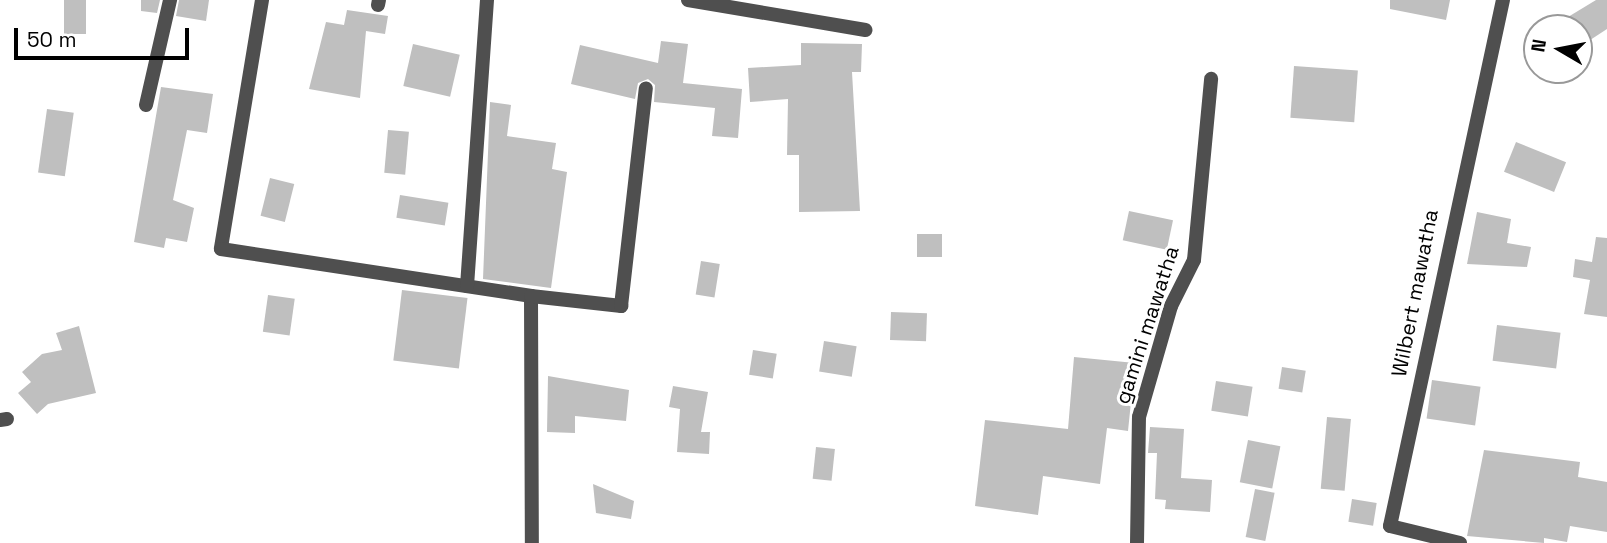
<!DOCTYPE html>
<style>
body{margin:0}
#map{position:relative;width:1607px;height:543px;overflow:hidden;background:#fff;font-family:"Space Grotesk",sans-serif}
div>[style]{position:absolute}
.building>*{inset:0;background:#bfbfbf;transform-origin:0 0}
.minor>*{height:14px;margin:-7px;padding:0 7px;transform-origin:7px;border-radius:7px;background:#4f4f4f}
span{translate:-50% -50%;white-space:nowrap;text-align:center;line-height:1.15;-webkit-text-stroke:6px #fff;paint-order:stroke}
.street-label{font-size:21px;color:#000}
.north{position:absolute;left:1523px;top:14px;width:70px;height:70px;box-sizing:border-box;background:#fff;border:2px solid #999;border-radius:50%;rotate:280deg;font-size:19px;font-weight:700;line-height:28px;text-align:center;color:#000}
.north::after{content:'';display:block;margin:auto;width:24px;height:32px;background:#000;clip-path:polygon(50% 0,100% 100%,50% 72%,0 100%)}
.scale{position:absolute;left:14px;top:28px;width:175px;height:32px;box-sizing:border-box;border:4px solid #000;border-top:0;padding-left:9px;font-size:21px;line-height:24px;white-space:nowrap;color:#000;-webkit-text-stroke:5px #fff;paint-order:stroke}
</style>
<div id="map">
<div class="building">
<i style="left:64px;top:0;width:22px;height:34px"></i>
<i style="clip-path:polygon(141px 0,160px 0,157px 13px,141px 11px)"></i>
<i style="clip-path:polygon(179px 0,209px 0,206px 21px,176px 16px)"></i>
<i style="clip-path:polygon(1390px 0,1450px 0,1446px 20px,1390px 9px)"></i>
<i style="clip-path:polygon(1596px 0,1607px 0,1607px 29px,1584px 44px,1568px 17px)"></i>
<i style="clip-path:polygon(347px 10px,388px 16px,385px 34px,366px 31px,360px 98px,309px 89px,326px 22px,344px 25px)"></i>
<i style="clip-path:polygon(661px 41px,688px 44px,683px 83px,742px 89px,738px 138px,712px 136px,715px 108px,654px 102px,655px 85px,648px 79px,638px 83px,635px 99px,571px 84px,580px 45px,658px 63px)"></i>
<i style="clip-path:polygon(801px 43px,862px 44px,861px 72px,852px 72px,860px 211px,799px 212px,799px 155px,787px 155px,788px 99px,750px 102px,748px 68px,801px 65px)"></i>
<i style="left:413px;top:44px;width:48px;height:43px;rotate:13deg"></i>
<i style="left:1294px;top:66px;width:64px;height:52px;rotate:4deg"></i>
<i style="clip-path:polygon(161px 87px,213px 94px,207px 133px,187px 130px,173px 200px,194px 208px,187px 242px,166px 238px,164px 248px,134px 242px)"></i>
<i style="clip-path:polygon(490px 102px,511px 105px,507px 136px,556px 143px,552px 169px,567px 172px,551px 288px,483px 279px)"></i>
<i style="left:47px;top:109px;width:27px;height:64px;rotate:8deg"></i>
<i style="left:388px;top:130px;width:21px;height:43px;rotate:5deg"></i>
<i style="left:1516px;top:142px;width:54px;height:32px;rotate:22deg"></i>
<i style="left:270px;top:178px;width:25px;height:39px;rotate:14deg"></i>
<i style="left:400px;top:195px;width:49px;height:23px;rotate:9deg"></i>
<i style="left:1129px;top:211px;width:45px;height:30px;rotate:12deg"></i>
<i style="clip-path:polygon(1477px 212px,1511px 219px,1507px 243px,1531px 247px,1527px 267px,1467px 264px)"></i>
<i style="left:917px;top:234px;width:25px;height:23px"></i>
<i style="clip-path:polygon(1596px 237px,1607px 238px,1607px 317px,1584px 314px,1590px 280px,1573px 277px,1575px 259px,1592px 262px)"></i>
<i style="left:701px;top:261px;width:19px;height:34px;rotate:9deg"></i>
<i style="left:402px;top:290px;width:66px;height:71px;rotate:7deg"></i>
<i style="left:268px;top:295px;width:27px;height:37px;rotate:8deg"></i>
<i style="left:891px;top:312px;width:36px;height:28px;rotate:2deg"></i>
<i style="left:1497px;top:325px;width:64px;height:36px;rotate:7deg"></i>
<i style="clip-path:polygon(79px 326px,96px 393px,48px 404px,37px 414px,18px 393px,31px 382px,22px 372px,42px 354px,62px 350px,56px 333px)"></i>
<i style="left:824px;top:341px;width:33px;height:31px;rotate:9deg"></i>
<i style="left:753px;top:350px;width:24px;height:25px;rotate:9deg"></i>
<i style="clip-path:polygon(1074px 357px,1135px 363px,1128px 431px,1107px 428px,1100px 484px,1043px 476px,1038px 515px,975px 506px,985px 420px,1068px 429px)"></i>
<i style="left:1282px;top:367px;width:24px;height:22px;rotate:9deg"></i>
<i style="clip-path:polygon(548px 376px,629px 390px,626px 421px,575px 416px,575px 433px,547px 432px)"></i>
<i style="left:1432px;top:380px;width:49px;height:39px;rotate:8deg"></i>
<i style="left:1216px;top:381px;width:37px;height:30px;rotate:9deg"></i>
<i style="clip-path:polygon(673px 386px,708px 392px,701px 432px,710px 432px,709px 454px,677px 452px,680px 409px,669px 407px)"></i>
<i style="left:1327px;top:417px;width:24px;height:72px;rotate:5deg"></i>
<i style="clip-path:polygon(1150px 427px,1184px 429px,1181px 478px,1212px 480px,1210px 512px,1165px 509px,1166px 500px,1155px 499px,1157px 453px,1148px 453px)"></i>
<i style="left:1248px;top:440px;width:33px;height:43px;rotate:11deg"></i>
<i style="left:816px;top:447px;width:19px;height:32px;rotate:6deg"></i>
<i style="clip-path:polygon(1484px 450px,1580px 462px,1578px 477px,1607px 482px,1607px 532px,1570px 526px,1567px 542px,1544px 538px,1544px 543px,1467px 536px)"></i>
<i style="clip-path:polygon(593px 484px,634px 501px,631px 519px,596px 513px)"></i>
<i style="left:1255px;top:489px;width:20px;height:49px;rotate:11deg"></i>
<i style="left:1352px;top:499px;width:25px;height:23px;rotate:9deg"></i>
</div>
<div class="minor">
<i style="left:262px;top:0;width:252px;rotate:99.4deg"></i>
<i style="left:221px;top:249px;width:314px;rotate:8.6deg"></i>
<i style="left:531px;top:296px;width:247px;rotate:89.8deg"></i>
<i style="left:688px;top:0;width:180px;rotate:9.6deg"></i>
<i style="left:378px;top:5px;width:5px;rotate:-79deg"></i>
<i style="left:146px;top:105px;width:108px;rotate:-77.1deg"></i>
<i style="left:467px;top:286px;width:287px;rotate:-86deg"></i>
<i style="left:531px;top:296px;width:91px;rotate:6.3deg"></i>
<i style="left:621px;top:306px;width:219px;rotate:-83.5deg"></i>
<i style="left:0;top:420px;width:7px;rotate:-8deg"></i>
<i style="left:1137px;top:543px;width:126px;rotate:-89.1deg"></i>
<i style="left:1139px;top:417px;width:116px;rotate:-73.9deg"></i>
<i style="left:1171px;top:306px;width:51px;rotate:-63.4deg"></i>
<i style="left:1194px;top:260px;width:182px;rotate:-84.6deg"></i>
<i style="left:1460px;top:543px;width:72px;rotate:-166.3deg"></i>
<i style="left:1390px;top:526px;width:538px;rotate:-77.88deg"></i>
</div>
<div class="street-label">
<span style="left:1415px;top:293px;rotate:-79deg">Wilbert mawatha</span>
<span style="left:1147px;top:325px;rotate:-72deg">gamini mawatha</span>
</div>
<div class="north">N</div>
<div class="scale">50 m</div>
</div>
